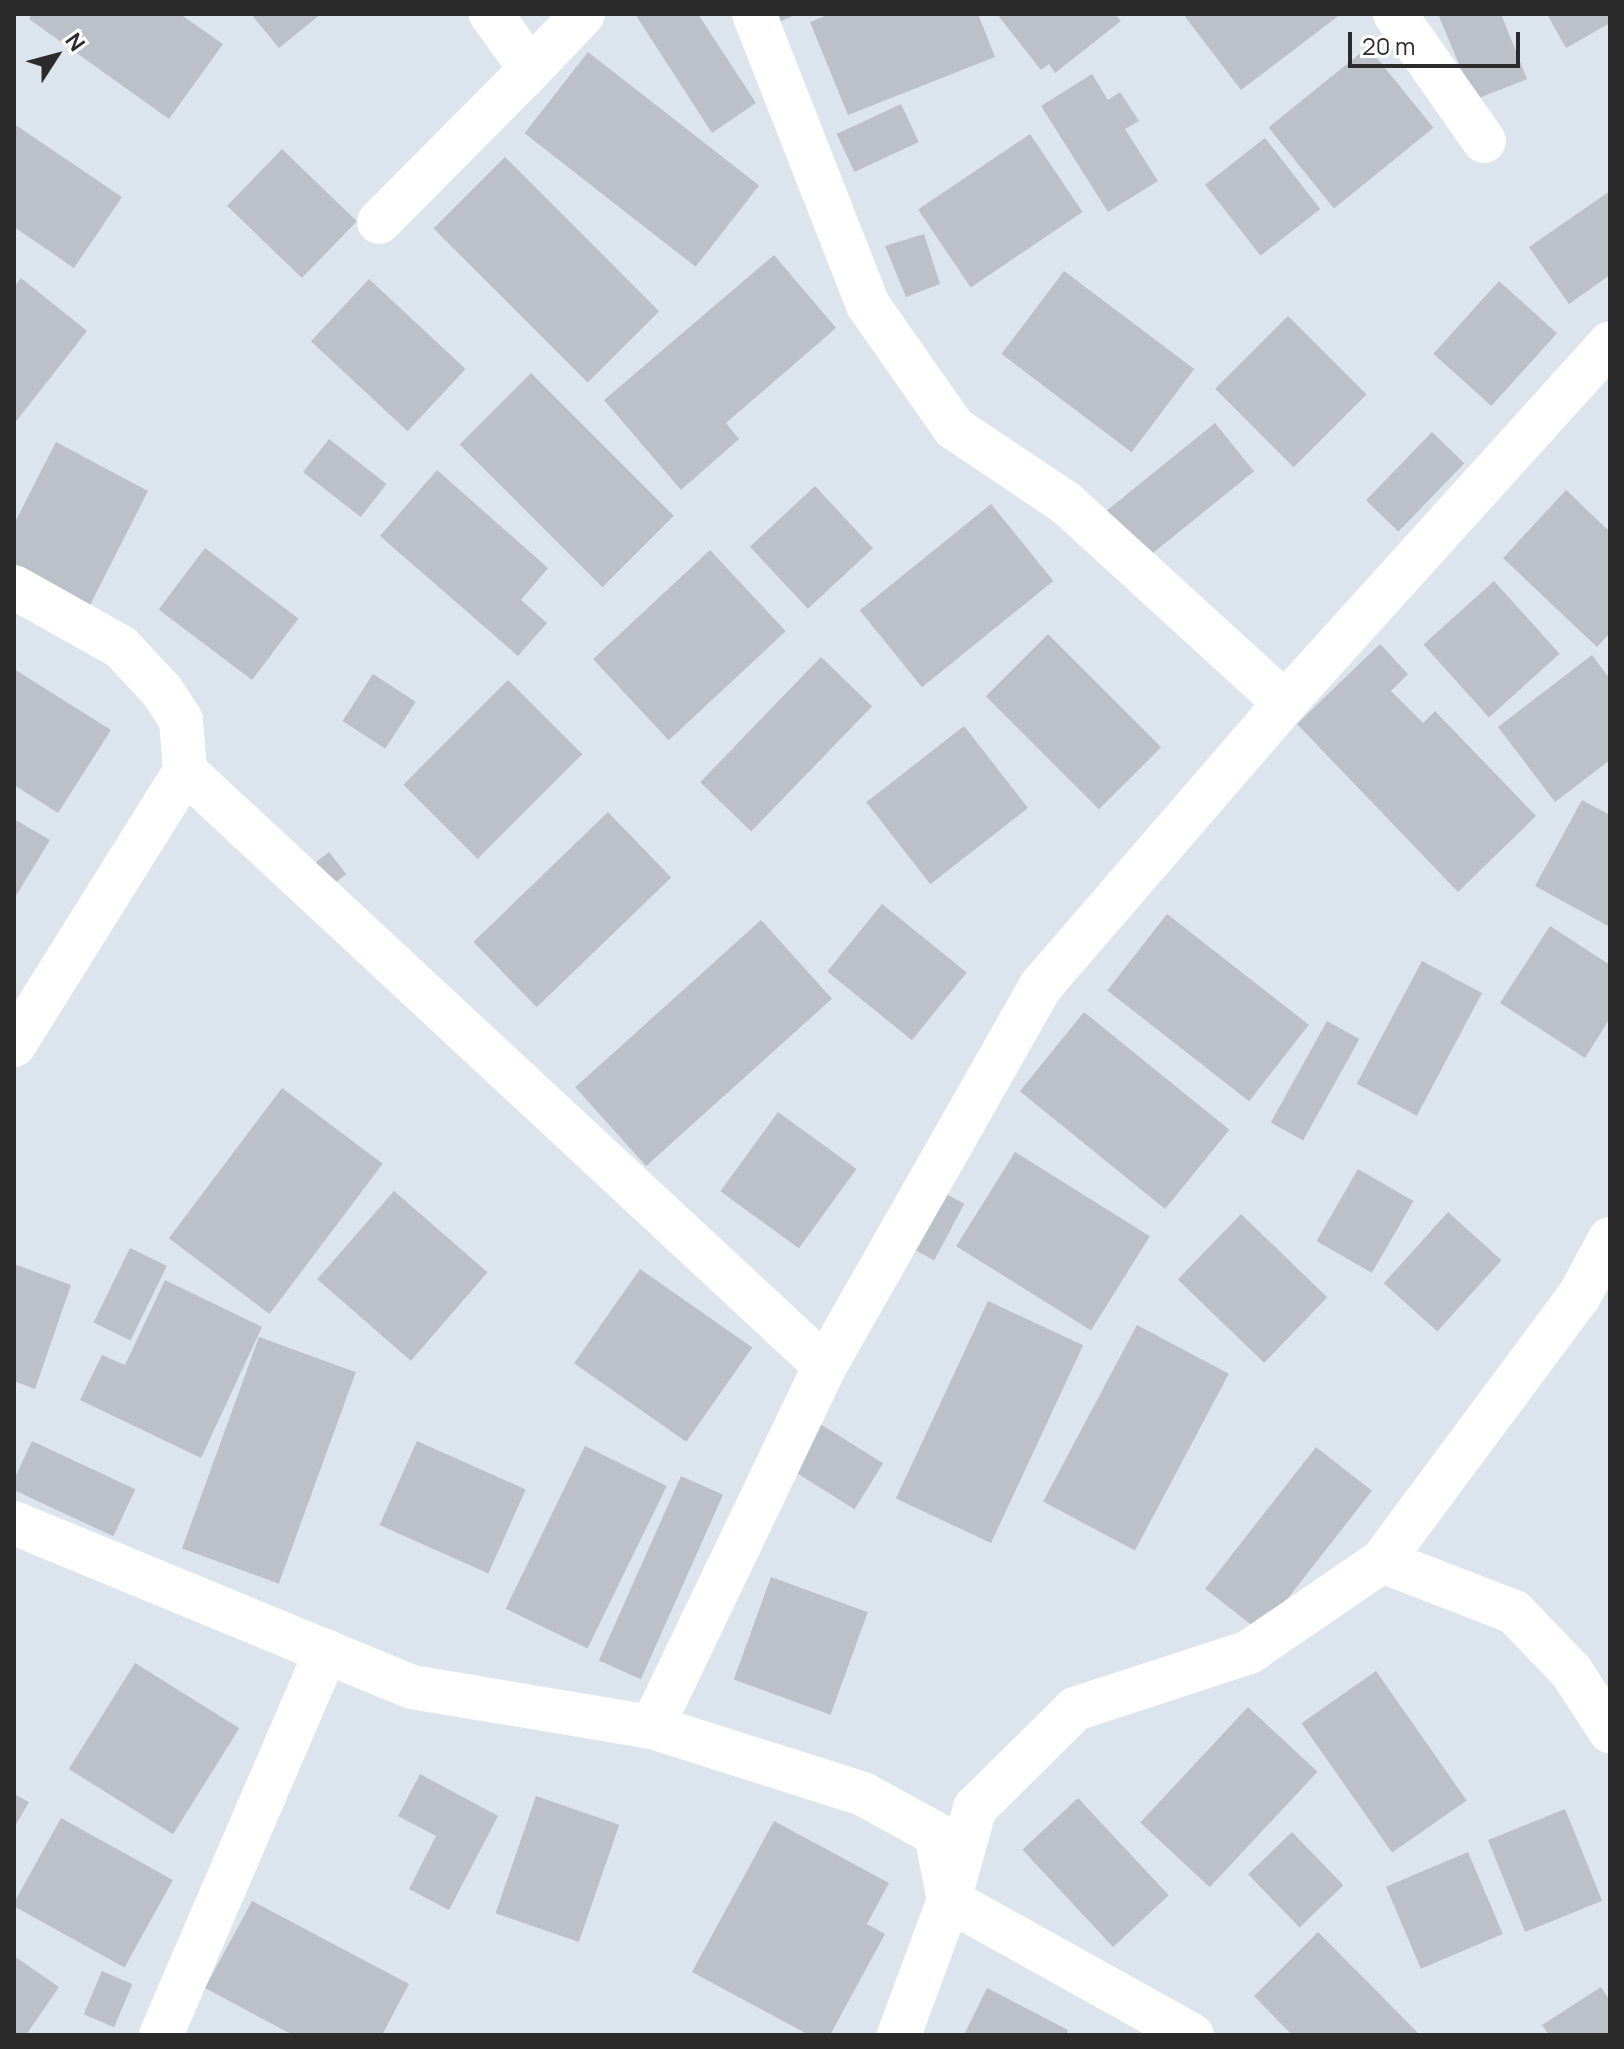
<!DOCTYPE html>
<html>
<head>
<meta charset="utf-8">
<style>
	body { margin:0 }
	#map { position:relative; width:1624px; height:2049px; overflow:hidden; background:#dce4ed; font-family:Manrope,sans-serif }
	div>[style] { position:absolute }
	.building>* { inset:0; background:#bcc0c9; transform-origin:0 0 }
	.street>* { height:44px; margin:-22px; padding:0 22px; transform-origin:22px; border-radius:22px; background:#fff }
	span { translate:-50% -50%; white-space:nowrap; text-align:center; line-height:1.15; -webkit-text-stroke:7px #fff; paint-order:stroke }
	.frame { position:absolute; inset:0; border:16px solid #2b2b2b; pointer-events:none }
	.north { position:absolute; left:16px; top:16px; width:80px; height:80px; -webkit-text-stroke:6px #fff; paint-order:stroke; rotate:54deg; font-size:22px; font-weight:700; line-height:32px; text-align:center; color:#2b2b2b }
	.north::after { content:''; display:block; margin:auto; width:28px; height:36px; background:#2b2b2b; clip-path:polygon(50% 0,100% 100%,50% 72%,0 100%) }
	.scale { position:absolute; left:1348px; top:32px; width:172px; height:36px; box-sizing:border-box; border:4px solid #2b2b2b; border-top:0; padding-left:10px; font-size:24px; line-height:28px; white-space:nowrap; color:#2b2b2b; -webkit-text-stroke:6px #fff; paint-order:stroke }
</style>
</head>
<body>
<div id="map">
	<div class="building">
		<div style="clip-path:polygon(32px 14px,180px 14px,223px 44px,169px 119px,29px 19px)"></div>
		<div style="clip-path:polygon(251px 14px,321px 14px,279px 48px)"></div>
		<div style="clip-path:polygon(635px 14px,698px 14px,756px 103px,712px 133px)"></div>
		<div style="clip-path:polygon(778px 14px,798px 14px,781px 21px)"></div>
		<div style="clip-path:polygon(830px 14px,978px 14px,995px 57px,848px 115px,810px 22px)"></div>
		<div style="clip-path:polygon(997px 14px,1115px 14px,1121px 21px,1055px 73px,1049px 64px,1041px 70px)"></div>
		<div style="clip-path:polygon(1183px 14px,1341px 14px,1241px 90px)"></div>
		<div style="clip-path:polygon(1438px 14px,1501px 14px,1527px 79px,1474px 100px)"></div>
		<div style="clip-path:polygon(1547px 14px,1610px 14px,1610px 23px,1566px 48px)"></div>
		<div style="left:1368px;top:47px;width:104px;height:128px;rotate:51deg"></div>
		<div style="left:588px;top:52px;width:217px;height:103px;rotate:38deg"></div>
		<div style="clip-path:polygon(1092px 74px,1108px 100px,1120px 92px,1139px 121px,1125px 129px,1158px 181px,1108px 212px,1041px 106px)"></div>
		<div style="left:901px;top:104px;width:42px;height:71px;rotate:65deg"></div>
		<div style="clip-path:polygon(14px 124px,122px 197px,74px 268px,14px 227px)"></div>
		<div style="left:1030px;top:134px;width:94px;height:135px;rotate:56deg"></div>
		<div style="left:1265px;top:138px;width:90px;height:76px;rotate:52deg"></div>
		<div style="left:282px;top:149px;width:104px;height:79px;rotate:44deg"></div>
		<div style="left:505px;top:157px;width:218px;height:101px;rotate:45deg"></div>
		<div style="clip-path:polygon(1610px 191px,1610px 275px,1569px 304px,1529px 247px)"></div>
		<div style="clip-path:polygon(924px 234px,940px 284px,906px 297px,885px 246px)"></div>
		<div style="clip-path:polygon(774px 255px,836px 328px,726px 423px,739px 439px,681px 490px,604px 400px)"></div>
		<div style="left:1064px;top:271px;width:163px;height:104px;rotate:37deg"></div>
		<div style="clip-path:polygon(21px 278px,87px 331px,14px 424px,14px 287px)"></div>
		<div style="left:369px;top:279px;width:132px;height:85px;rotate:43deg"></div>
		<div style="left:1499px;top:281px;width:78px;height:98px;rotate:42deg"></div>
		<div style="left:1288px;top:316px;width:111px;height:103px;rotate:45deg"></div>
		<div style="left:531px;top:373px;width:202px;height:101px;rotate:45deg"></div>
		<div style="left:1215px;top:423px;width:62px;height:144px;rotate:51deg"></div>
		<div style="left:1432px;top:432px;width:45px;height:95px;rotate:44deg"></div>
		<div style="left:329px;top:439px;width:73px;height:42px;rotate:38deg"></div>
		<div style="clip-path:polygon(56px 442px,148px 491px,87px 611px,14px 572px,14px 524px)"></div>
		<div style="clip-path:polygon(437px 470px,548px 568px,521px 600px,547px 623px,518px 656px,380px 536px)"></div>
		<div style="left:815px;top:486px;width:85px;height:89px;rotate:47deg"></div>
		<div style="clip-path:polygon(1566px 490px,1610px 532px,1610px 633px,1597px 647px,1503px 558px)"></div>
		<div style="left:991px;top:504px;width:99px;height:169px;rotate:51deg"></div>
		<div style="left:205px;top:548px;width:117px;height:77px;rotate:37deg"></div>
		<div style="left:710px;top:550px;width:111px;height:160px;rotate:47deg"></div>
		<div style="left:1494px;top:581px;width:98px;height:95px;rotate:48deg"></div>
		<div style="left:1048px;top:634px;width:160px;height:88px;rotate:45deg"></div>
		<div style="clip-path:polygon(1380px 644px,1408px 674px,1391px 691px,1423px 723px,1435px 711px,1536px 816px,1458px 892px,1297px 724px)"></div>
		<div style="clip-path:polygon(1592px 655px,1610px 679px,1610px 760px,1555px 802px,1498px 727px)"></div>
		<div style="left:821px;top:657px;width:71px;height:174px;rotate:44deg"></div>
		<div style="clip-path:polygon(14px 669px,111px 730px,58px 813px,14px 785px)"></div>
		<div style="left:373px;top:674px;width:51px;height:56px;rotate:33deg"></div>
		<div style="left:508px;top:680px;width:105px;height:148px;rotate:45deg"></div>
		<div style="left:964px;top:726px;width:104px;height:124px;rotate:52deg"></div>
		<div style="clip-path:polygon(1582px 800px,1610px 815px,1610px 927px,1535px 886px)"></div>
		<div style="left:608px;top:812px;width:91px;height:187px;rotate:46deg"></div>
		<div style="clip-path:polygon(14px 819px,50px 840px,14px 899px)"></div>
		<div style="left:329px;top:852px;width:28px;height:29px;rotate:52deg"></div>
		<div style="left:882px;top:904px;width:109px;height:87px;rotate:39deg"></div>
		<div style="left:1167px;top:914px;width:180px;height:97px;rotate:38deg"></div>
		<div style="left:761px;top:920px;width:106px;height:250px;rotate:48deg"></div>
		<div style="clip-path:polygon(1550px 926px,1610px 965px,1610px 1018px,1585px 1058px,1500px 1003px)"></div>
		<div style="left:1422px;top:961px;width:68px;height:139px;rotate:28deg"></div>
		<div style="left:1084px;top:1012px;width:187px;height:102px;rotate:39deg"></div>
		<div style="left:1327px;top:1021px;width:37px;height:116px;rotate:29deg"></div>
		<div style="left:282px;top:1088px;width:126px;height:188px;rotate:37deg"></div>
		<div style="left:778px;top:1112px;width:97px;height:98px;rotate:36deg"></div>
		<div style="left:1015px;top:1152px;width:159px;height:111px;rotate:32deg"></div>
		<div style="left:1358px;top:1169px;width:64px;height:83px;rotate:30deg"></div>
		<div style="left:929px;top:1185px;width:40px;height:64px;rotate:28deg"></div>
		<div style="left:394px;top:1191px;width:124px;height:117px;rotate:41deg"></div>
		<div style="left:1448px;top:1212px;width:72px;height:96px;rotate:42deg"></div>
		<div style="left:1241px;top:1214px;width:120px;height:91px;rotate:44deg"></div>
		<div style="left:130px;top:1248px;width:41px;height:83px;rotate:26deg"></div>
		<div style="clip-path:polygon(14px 1264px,71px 1285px,35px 1389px,14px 1381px)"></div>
		<div style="left:640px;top:1269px;width:137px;height:115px;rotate:35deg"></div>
		<div style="clip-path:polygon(165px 1280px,262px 1327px,201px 1458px,80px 1400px,102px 1355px,125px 1365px)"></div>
		<div style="left:988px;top:1301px;width:105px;height:218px;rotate:25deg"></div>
		<div style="left:1137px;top:1325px;width:104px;height:200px;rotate:28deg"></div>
		<div style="left:259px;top:1337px;width:103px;height:225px;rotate:20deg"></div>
		<div style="left:817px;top:1422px;width:78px;height:54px;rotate:32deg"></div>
		<div style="left:32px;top:1441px;width:114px;height:52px;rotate:25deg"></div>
		<div style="left:417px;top:1441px;width:119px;height:92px;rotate:24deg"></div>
		<div style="left:585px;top:1446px;width:91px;height:181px;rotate:26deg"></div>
		<div style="left:1316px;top:1447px;width:71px;height:180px;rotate:38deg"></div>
		<div style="left:681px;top:1476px;width:46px;height:202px;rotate:24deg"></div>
		<div style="left:771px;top:1577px;width:103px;height:109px;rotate:20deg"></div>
		<div style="left:135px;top:1663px;width:123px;height:125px;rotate:32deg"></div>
		<div style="left:1376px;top:1671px;width:158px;height:91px;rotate:55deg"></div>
		<div style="left:1248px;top:1707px;width:95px;height:158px;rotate:43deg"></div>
		<div style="clip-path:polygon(420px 1774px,498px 1816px,449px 1910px,409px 1889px,436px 1836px,398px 1816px)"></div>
		<div style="clip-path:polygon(14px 1794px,29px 1802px,14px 1828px)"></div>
		<div style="left:536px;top:1796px;width:88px;height:124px;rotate:19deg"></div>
		<div style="left:1078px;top:1798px;width:133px;height:76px;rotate:47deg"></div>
		<div style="left:1565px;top:1809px;width:99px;height:83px;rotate:68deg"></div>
		<div style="left:61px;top:1818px;width:128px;height:100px;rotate:29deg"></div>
		<div style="clip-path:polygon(774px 1821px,889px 1883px,867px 1924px,885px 1934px,830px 2035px,809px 2035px,692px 1972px)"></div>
		<div style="left:1292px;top:1832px;width:74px;height:61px;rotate:46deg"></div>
		<div style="left:1468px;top:1852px;width:89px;height:89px;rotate:67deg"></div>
		<div style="clip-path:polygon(252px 1901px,409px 1984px,382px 2035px,293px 2035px,205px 1988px)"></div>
		<div style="clip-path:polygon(1318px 1932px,1420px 2035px,1292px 2035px,1254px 1996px)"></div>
		<div style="clip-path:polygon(14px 1956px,59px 1987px,26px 2035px,14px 2035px)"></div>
		<div style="left:102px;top:1971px;width:33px;height:47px;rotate:23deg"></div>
		<div style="clip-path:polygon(1601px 1987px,1610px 2001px,1610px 2035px,1549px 2035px,1542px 2025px)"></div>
		<div style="clip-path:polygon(987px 1988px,1068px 2030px,1066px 2035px,964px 2035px)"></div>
	</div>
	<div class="street">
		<div style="left:754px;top:14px;width:313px;rotate:68.6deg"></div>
		<div style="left:868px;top:305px;width:150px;rotate:55deg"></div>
		<div style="left:954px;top:428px;width:135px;rotate:33.8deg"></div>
		<div style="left:1066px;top:503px;width:297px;rotate:42.4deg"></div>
		<div style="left:1395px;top:14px;width:155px;rotate:55deg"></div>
		<div style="left:523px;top:77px;width:87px;rotate:-46.4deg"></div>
		<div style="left:379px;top:222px;width:204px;rotate:-45.2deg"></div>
		<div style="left:523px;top:77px;width:17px;rotate:-87deg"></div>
		<div style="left:524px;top:60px;width:57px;rotate:-125.7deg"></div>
		<div style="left:14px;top:587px;width:123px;rotate:29.3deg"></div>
		<div style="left:121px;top:647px;width:60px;rotate:47deg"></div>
		<div style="left:162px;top:691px;width:35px;rotate:57deg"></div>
		<div style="left:181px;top:720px;width:51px;rotate:85.5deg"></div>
		<div style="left:185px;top:771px;width:874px;rotate:42.91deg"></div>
		<div style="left:14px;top:1045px;width:323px;rotate:-58deg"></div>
		<div style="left:14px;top:1523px;width:430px;rotate:22.4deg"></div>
		<div style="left:412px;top:1687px;width:243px;rotate:9.5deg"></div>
		<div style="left:652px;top:1727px;width:221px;rotate:17.6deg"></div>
		<div style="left:863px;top:1794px;width:83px;rotate:28.7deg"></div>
		<div style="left:936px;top:1834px;width:67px;rotate:78.9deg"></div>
		<div style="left:949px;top:1900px;width:278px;rotate:29.1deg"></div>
		<div style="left:1382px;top:1561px;width:142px;rotate:21.1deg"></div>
		<div style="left:1514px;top:1612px;width:82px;rotate:46deg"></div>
		<div style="left:1571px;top:1671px;width:72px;rotate:57deg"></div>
		<div style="left:652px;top:1727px;width:400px;rotate:-64.4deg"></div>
		<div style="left:825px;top:1366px;width:436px;rotate:-60.4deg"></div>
		<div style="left:1040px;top:987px;width:375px;rotate:-49.2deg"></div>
		<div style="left:1285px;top:703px;width:485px;rotate:-47.9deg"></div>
		<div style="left:161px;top:2035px;width:418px;rotate:-66.7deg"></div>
		<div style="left:899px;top:2035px;width:144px;rotate:-69.7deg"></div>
		<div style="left:949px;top:1900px;width:96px;rotate:-74.2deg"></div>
		<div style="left:975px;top:1808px;width:141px;rotate:-44.7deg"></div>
		<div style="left:1075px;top:1709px;width:183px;rotate:-18.1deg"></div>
		<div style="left:1249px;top:1652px;width:161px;rotate:-34.4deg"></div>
		<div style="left:1382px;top:1561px;width:330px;rotate:-53.4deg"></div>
		<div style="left:1579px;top:1296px;width:65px;rotate:-61.5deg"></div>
	</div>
	<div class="frame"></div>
	<div class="north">N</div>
	<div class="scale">20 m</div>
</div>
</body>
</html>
